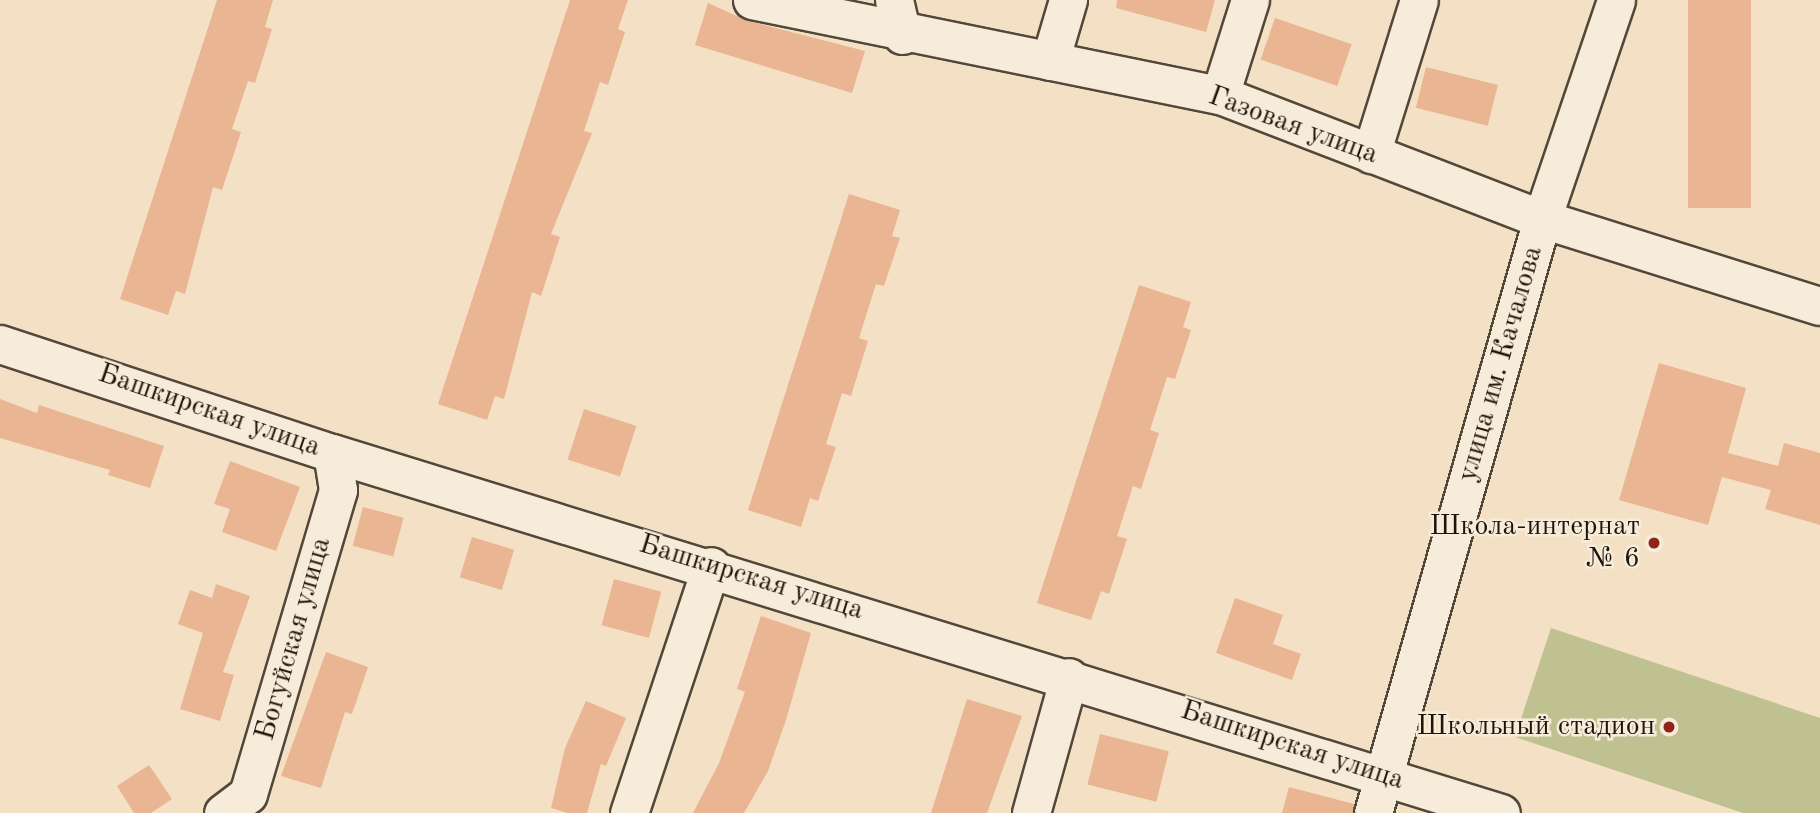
<!DOCTYPE html>
<html>
<head>
<meta charset="utf-8">
<style>
	body { margin:0 }
	#map { position:relative; width:1820px; height:813px; overflow:hidden; background:#f3e0c5; font-family:"Old Standard TT",serif }
	div>[style] { position:absolute }
	.green>* { inset:0; background:#bfc191 }
	.building>* { inset:0; background:#eab592; transform-origin:0 0 }
	.roads { filter:drop-shadow(2px 0 #52483a) drop-shadow(-2px 0 #52483a) drop-shadow(0 2px #52483a) drop-shadow(0 -2px #52483a) }
	.minor>* { height:37px; margin:-18.5px; padding:0 18.5px; transform-origin:18.5px; border-radius:18.5px; background:#f7ebd9 }
	.dots>* { width:19px; height:19px; translate:-50% -50%; box-sizing:border-box; border:4px solid #f7ebd9; border-radius:50% }
	span { translate:-50% -50%; white-space:nowrap; text-align:center; line-height:1.15; -webkit-text-stroke:5px #f7ebd9; paint-order:stroke }
	.street-label { font-size:28px; color:#1d150b }
	.poi-label { font-size:28px; color:#1d150b }
	.right { translate:-100% -50%; text-align:right }
</style>
</head>
<body>
<div id="map">
	<div class="green">
		<div style="clip-path:polygon(1551px 628px,1820px 718px,1820px 813px,1743px 813px,1515px 737px)"></div>
	</div>
	<div class="building">
		<div style="clip-path:polygon(217px 0,273px 0,265px 27px,272px 29px,255px 83px,248px 81px,232px 129px,241px 132px,222px 190px,213px 187px,185px 294px,176px 291px,168px 315px,120px 299px)"></div>
		<div style="clip-path:polygon(570px 0,628px 0,618px 29px,625px 32px,608px 85px,600px 82px,584px 131px,592px 133px,551px 234px,560px 237px,541px 296px,532px 292px,504px 399px,495px 396px,487px 420px,438px 404px)"></div>
		<div style="clip-path:polygon(1117px 0,1215px 0,1206px 32px,1116px 8px)"></div>
		<div style="left:1688px;top:0;width:63px;height:208px"></div>
		<div style="clip-path:polygon(708px 3px,748px 21px,865px 51px,852px 93px,695px 45px)"></div>
		<div style="left:1275px;top:18px;width:81px;height:44px;rotate:19deg"></div>
		<div style="left:1426px;top:67px;width:74px;height:42px;rotate:14deg"></div>
		<div style="clip-path:polygon(849px 194px,900px 210px,892px 236px,900px 238px,884px 286px,876px 284px,859px 338px,868px 341px,851px 396px,842px 393px,826px 444px,836px 447px,818px 501px,810px 498px,801px 527px,748px 510px)"></div>
		<div style="clip-path:polygon(1139px 285px,1191px 302px,1183px 327px,1191px 330px,1175px 379px,1167px 377px,1150px 430px,1159px 433px,1141px 489px,1133px 486px,1117px 536px,1127px 539px,1109px 594px,1101px 591px,1091px 620px,1037px 603px)"></div>
		<div style="clip-path:polygon(1659px 363px,1746px 388px,1728px 453px,1778px 466px,1784px 443px,1820px 453px,1820px 525px,1765px 509px,1771px 490px,1722px 477px,1708px 525px,1619px 500px)"></div>
		<div style="clip-path:polygon(0 399px,37px 413px,39px 405px,164px 446px,150px 488px,108px 475px,110px 470px,0 438px)"></div>
		<div style="left:584px;top:409px;width:55px;height:53px;rotate:18deg"></div>
		<div style="clip-path:polygon(230px 461px,300px 487px,276px 551px,222px 532px,230px 509px,214px 504px)"></div>
		<div style="left:363px;top:507px;width:42px;height:40px;rotate:15deg"></div>
		<div style="left:472px;top:537px;width:44px;height:42px;rotate:17deg"></div>
		<div style="left:614px;top:579px;width:49px;height:48px;rotate:15deg"></div>
		<div style="clip-path:polygon(216px 584px,250px 596px,223px 672px,234px 675px,220px 721px,180px 709px,203px 633px,178px 624px,190px 590px,212px 598px)"></div>
		<div style="clip-path:polygon(1235px 598px,1283px 615px,1273px 644px,1301px 654px,1292px 680px,1216px 653px)"></div>
		<div style="clip-path:polygon(761px 616px,811px 633px,786px 720px,768px 771px,744px 813px,693px 813px,719px 763px,745px 692px,737px 689px)"></div>
		<div style="clip-path:polygon(326px 652px,368px 667px,352px 714px,345px 712px,321px 788px,281px 776px)"></div>
		<div style="clip-path:polygon(967px 699px,1022px 716px,987px 813px,931px 813px)"></div>
		<div style="clip-path:polygon(586px 701px,626px 718px,606px 766px,601px 764px,587px 813px,568px 813px,551px 808px,565px 748px)"></div>
		<div style="left:1100px;top:734px;width:71px;height:52px;rotate:14deg"></div>
		<div style="clip-path:polygon(149px 765px,172px 799px,151px 813px,134px 813px,117px 786px)"></div>
		<div style="clip-path:polygon(1289px 787px,1354px 804px,1353px 813px,1282px 813px)"></div>
	</div>
	<div class="roads">
		<div class="minor">
			<div style="left:752px;top:0;width:478px;rotate:11.5deg"></div>
			<div style="left:1220px;top:95px;width:345px;rotate:21.1deg"></div>
			<div style="left:1542px;top:219px;width:291px;rotate:17.4deg"></div>
			<div style="left:894px;top:0;width:36px;rotate:77deg"></div>
			<div style="left:1050px;top:61px;width:64px;rotate:-73.6deg"></div>
			<div style="left:1220px;top:95px;width:100px;rotate:-72.5deg"></div>
			<div style="left:1371px;top:154px;width:161px;rotate:-72.7deg"></div>
			<div style="left:0;top:344px;width:349px;rotate:18.2deg"></div>
			<div style="left:332px;top:453px;width:1223px;rotate:17.12deg"></div>
			<div style="left:223px;top:813px;width:31px;rotate:-37deg"></div>
			<div style="left:248px;top:794px;width:317px;rotate:-73.5deg"></div>
			<div style="left:338px;top:490px;width:37px;rotate:-99deg"></div>
			<div style="left:629px;top:813px;width:260px;rotate:-71.6deg"></div>
			<div style="left:1031px;top:813px;width:141px;rotate:-74.4deg"></div>
			<div style="left:1373px;top:813px;width:618px;rotate:-74.12deg"></div>
			<div style="left:1542px;top:219px;width:231px;rotate:-71.3deg"></div>
		</div>
	</div>
	<div class="dots">
		<div style="left:1654px;top:543px;background:#8f2418"></div>
		<div style="left:1669px;top:727px;background:#8f2418"></div>
	</div>
	<div class="street-label">
		<span style="left:1293px;top:126px;rotate:20deg">Газовая улица</span>
		<span style="left:1501px;top:364px;rotate:-74deg">улица им. Качалова</span>
		<span style="left:209px;top:411px;rotate:19deg">Башкирская улица</span>
		<span style="left:751px;top:578px;rotate:17deg">Башкирская улица</span>
		<span style="left:294px;top:639px;rotate:-74deg">Богуйская улица</span>
		<span style="left:1292px;top:746px;rotate:18deg">Башкирская улица</span>
	</div>
	<div class="poi-label">
		<span class="right" style="left:1640px;top:543px">Школа-интернат<br>№ 6</span>
		<span class="right" style="left:1655px;top:727px">Школьный стадион</span>
	</div>
</div>
</body>
</html>
